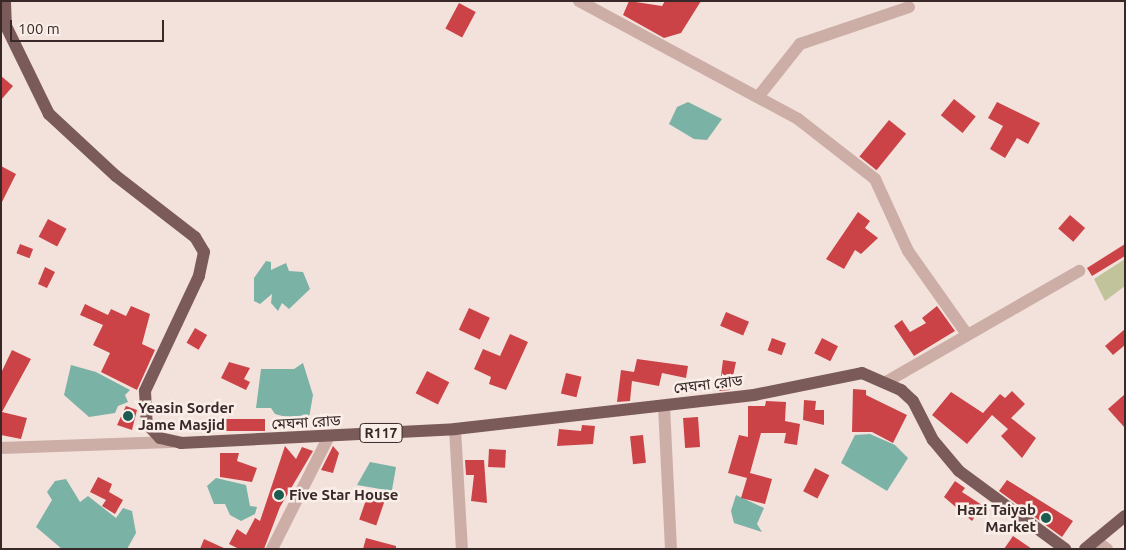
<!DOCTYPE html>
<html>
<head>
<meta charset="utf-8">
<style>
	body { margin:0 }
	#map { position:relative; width:1126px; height:550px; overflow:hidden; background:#f3e2dc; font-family:Ubuntu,"Noto Sans Bengali",sans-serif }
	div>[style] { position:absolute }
	.green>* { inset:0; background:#c1c39b }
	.water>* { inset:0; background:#7ab2a5 }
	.building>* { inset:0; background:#cb4347; transform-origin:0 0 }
	.minor>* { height:12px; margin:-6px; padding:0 6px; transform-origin:6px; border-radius:6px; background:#ccaea7 }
	.major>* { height:12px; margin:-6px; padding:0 6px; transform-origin:6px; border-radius:6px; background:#7b5b59 }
	.dots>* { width:14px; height:14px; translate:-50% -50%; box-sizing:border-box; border:2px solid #faeee9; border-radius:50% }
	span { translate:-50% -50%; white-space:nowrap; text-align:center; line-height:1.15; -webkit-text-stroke:5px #faeee9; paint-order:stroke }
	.shield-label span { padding:1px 4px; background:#faeee9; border:1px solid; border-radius:4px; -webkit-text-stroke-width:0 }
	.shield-label { font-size:14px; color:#382928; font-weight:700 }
	.street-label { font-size:15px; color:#382928 }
	.poi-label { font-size:15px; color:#382928; font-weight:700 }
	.left { translate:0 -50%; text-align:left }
	.right { translate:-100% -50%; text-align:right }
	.frame { position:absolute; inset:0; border:2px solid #382928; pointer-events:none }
	.scale { position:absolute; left:10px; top:20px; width:154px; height:22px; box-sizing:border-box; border:2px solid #382928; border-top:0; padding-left:6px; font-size:15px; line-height:18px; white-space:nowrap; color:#382928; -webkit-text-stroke:4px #faeee9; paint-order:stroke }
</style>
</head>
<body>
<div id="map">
	<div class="green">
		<div style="clip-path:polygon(1125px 259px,1125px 286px,1105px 301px,1094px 279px)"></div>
	</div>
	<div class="water">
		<div style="clip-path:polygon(688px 102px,722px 119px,707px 140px,694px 139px,669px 124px,677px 107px)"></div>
		<div style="clip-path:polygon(266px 261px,271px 262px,271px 270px,286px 263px,289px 271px,303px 272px,310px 289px,289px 309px,282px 303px,278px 311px,271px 303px,272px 294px,260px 304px,254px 301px,254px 278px)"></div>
		<div style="clip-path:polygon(303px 363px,313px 395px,309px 418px,301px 421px,275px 414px,271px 408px,256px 408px,261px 369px,294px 369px)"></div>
		<div style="clip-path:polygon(71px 365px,96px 372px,130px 390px,125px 395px,128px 402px,118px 406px,115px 413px,89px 417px,64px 395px)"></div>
		<div style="clip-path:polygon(870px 434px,895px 445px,908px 458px,887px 491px,841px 463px,855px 435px)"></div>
		<div style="clip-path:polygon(370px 462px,396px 467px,392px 490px,398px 491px,393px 500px,386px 490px,357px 485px)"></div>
		<div style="clip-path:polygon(216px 478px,246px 485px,250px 506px,257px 507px,255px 514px,241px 521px,230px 515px,225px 504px,214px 504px,207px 486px)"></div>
		<div style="clip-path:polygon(66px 479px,80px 502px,88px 496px,116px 518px,123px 508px,132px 511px,136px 533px,127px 549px,62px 549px,36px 527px,52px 500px,47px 492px,55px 481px)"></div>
		<div style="clip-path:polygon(736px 495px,764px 508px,757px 524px,762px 532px,734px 523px,731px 511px)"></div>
	</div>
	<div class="building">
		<div style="clip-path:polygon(629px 1px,662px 6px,665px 1px,701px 1px,681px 33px,664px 38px,623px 15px)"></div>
		<div style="left:459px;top:3px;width:19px;height:29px;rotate:28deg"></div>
		<div style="clip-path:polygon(1px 76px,13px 86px,1px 100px)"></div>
		<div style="left:954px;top:99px;width:28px;height:21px;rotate:39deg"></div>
		<div style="clip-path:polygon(997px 102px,1040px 123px,1028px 144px,1017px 138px,1005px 158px,990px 149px,1003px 126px,988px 118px)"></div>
		<div style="left:889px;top:120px;width:22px;height:47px;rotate:39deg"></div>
		<div style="clip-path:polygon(1px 166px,16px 174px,1px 204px)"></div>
		<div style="clip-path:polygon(858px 212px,870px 221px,865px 228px,878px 238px,861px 254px,855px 250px,844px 269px,826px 259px)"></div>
		<div style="left:1070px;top:215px;width:20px;height:18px;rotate:41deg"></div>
		<div style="left:48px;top:219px;width:21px;height:20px;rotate:28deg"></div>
		<div style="left:20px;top:244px;width:14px;height:10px;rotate:21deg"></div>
		<div style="clip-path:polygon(1125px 244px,1125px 256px,1092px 276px,1087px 268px)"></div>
		<div style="clip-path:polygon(45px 267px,55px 272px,47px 288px,38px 284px)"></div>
		<div style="clip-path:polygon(85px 304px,108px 315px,111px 309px,126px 316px,131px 306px,150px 314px,142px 344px,155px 350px,137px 390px,101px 372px,110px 353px,93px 345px,103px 325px,80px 315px)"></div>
		<div style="clip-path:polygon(937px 306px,955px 331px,914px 356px,894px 326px,902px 320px,910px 332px,926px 323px,922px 318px)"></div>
		<div style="left:469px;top:308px;width:23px;height:24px;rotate:25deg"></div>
		<div style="left:726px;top:312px;width:25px;height:15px;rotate:23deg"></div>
		<div style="left:195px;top:328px;width:14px;height:17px;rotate:30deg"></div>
		<div style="clip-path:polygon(1125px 329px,1125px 345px,1113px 355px,1105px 346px)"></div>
		<div style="clip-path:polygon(510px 334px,528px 342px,506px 390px,489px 384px,491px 377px,474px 369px,483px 349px,500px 356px)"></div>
		<div style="left:772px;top:338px;width:15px;height:13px;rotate:20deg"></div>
		<div style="left:822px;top:338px;width:18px;height:17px;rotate:27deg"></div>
		<div style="clip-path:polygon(12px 350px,31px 359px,2px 412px,27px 418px,21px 439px,1px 435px,1px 373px)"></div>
		<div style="clip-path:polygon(637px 359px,688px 366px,686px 378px,662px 373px,659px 386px,632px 381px,630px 401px,617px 402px,621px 370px,634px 372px)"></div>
		<div style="clip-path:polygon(723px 360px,736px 362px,730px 390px,719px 391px)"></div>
		<div style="clip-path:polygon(229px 362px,250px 368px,244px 379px,250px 382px,246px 390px,221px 378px)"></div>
		<div style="left:427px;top:371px;width:25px;height:25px;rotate:27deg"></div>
		<div style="left:566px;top:373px;width:16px;height:21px;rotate:14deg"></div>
		<div style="clip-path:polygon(853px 389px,866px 390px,866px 395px,907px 415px,893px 443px,872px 432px,852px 432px)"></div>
		<div style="clip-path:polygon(1012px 391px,1025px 404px,1011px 418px,1036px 438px,1022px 458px,1001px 436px,1008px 429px,992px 415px,967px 444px,932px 415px,951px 392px,983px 413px,1000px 394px,1005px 398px)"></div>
		<div style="clip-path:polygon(1125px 394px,1125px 428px,1108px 409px)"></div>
		<div style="clip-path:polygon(804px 400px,816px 401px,815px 410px,824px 410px,824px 425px,803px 420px)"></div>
		<div style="clip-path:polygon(766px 401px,786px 402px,785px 421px,800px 424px,797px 445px,784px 443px,786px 433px,761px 433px,750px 473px,772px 479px,765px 504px,741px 498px,747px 478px,728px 473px,739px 435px,748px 437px,748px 406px,765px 406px)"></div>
		<div style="clip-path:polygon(126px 406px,137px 410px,132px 430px,117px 425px)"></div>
		<div style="left:698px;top:417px;width:30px;height:15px;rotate:86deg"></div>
		<div style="left:265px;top:419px;width:12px;height:40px;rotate:90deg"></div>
		<div style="clip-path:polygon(582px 425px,595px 426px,593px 444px,557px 446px,559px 429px,581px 431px)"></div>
		<div style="left:643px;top:435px;width:28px;height:13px;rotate:84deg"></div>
		<div style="clip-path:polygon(285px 446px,296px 459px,302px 447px,313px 451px,280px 507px,264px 549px,239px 549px,229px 544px,237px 529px,246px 535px,255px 518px,260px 521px)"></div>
		<div style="clip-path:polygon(333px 446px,339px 453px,333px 473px,321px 470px)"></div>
		<div style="left:489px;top:449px;width:17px;height:18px;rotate:3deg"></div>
		<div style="clip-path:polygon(220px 453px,239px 453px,237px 461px,257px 468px,252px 482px,220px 477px)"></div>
		<div style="clip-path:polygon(465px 460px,484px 460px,487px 503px,471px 501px,474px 475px,466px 475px)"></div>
		<div style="left:815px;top:468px;width:16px;height:26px;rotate:27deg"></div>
		<div style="clip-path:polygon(98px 477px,112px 484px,109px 492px,123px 500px,115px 514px,102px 506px,106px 500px,90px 492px)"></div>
		<div style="clip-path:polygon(1007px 480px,1073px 521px,1062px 537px,999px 491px)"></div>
		<div style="clip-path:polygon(955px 481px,965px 488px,962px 492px,982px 505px,972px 521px,944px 497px)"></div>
		<div style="left:368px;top:494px;width:18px;height:27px;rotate:19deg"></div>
		<div style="clip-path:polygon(1013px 536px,1032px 549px,1004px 549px)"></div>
		<div style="clip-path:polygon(366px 538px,396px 546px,396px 549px,363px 549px)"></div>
		<div style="clip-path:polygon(204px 539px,226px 549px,200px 549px)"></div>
	</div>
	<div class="minor">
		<div style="left:579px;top:1px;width:249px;rotate:28.3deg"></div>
		<div style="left:798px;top:119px;width:98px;rotate:37.9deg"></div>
		<div style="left:875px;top:179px;width:79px;rotate:65.4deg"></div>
		<div style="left:908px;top:251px;width:100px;rotate:54.7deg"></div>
		<div style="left:758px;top:97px;width:68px;rotate:-51.6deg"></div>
		<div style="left:800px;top:44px;width:115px;rotate:-18.7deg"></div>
		<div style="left:886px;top:382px;width:223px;rotate:-29.9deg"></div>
		<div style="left:664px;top:406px;width:143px;rotate:87.2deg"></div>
		<div style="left:455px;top:429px;width:120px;rotate:86.7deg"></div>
		<div style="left:1px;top:448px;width:170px;rotate:-2deg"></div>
		<div style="left:1095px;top:540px;width:15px;rotate:37deg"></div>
		<div style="left:272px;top:549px;width:124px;rotate:-63.2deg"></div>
	</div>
	<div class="major">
		<div style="left:5px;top:1px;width:25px;rotate:88deg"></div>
		<div style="left:6px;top:26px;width:98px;rotate:64deg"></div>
		<div style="left:49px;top:114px;width:91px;rotate:42.8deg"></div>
		<div style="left:116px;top:176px;width:100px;rotate:37.7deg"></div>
		<div style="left:195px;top:237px;width:17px;rotate:59deg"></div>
		<div style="left:204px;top:252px;width:25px;rotate:102deg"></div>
		<div style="left:199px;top:276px;width:127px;rotate:115.2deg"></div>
		<div style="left:145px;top:391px;width:33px;rotate:87deg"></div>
		<div style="left:147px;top:424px;width:19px;rotate:47deg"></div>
		<div style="left:160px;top:438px;width:22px;rotate:13deg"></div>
		<div style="left:181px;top:443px;width:274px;rotate:-2.9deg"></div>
		<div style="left:455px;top:429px;width:301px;rotate:-6.5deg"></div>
		<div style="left:754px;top:395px;width:110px;rotate:-11.5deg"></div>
		<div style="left:862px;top:373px;width:43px;rotate:23.6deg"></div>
		<div style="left:901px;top:390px;width:16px;rotate:43deg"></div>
		<div style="left:913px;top:401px;width:44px;rotate:62.9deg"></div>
		<div style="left:933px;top:440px;width:40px;rotate:50deg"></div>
		<div style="left:959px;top:471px;width:132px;rotate:36.3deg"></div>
		<div style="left:1085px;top:549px;width:52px;rotate:-39.5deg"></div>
	</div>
	<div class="dots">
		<div style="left:128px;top:416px;background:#1c5c4f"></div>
		<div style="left:279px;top:495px;background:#1c5c4f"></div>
		<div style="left:1046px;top:518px;background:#1c5c4f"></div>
	</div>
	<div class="shield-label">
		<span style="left:381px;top:433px">R117</span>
	</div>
	<div class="street-label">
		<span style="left:708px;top:384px;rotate:-7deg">মেঘনা রোড</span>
		<span style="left:306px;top:422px;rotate:-3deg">মেঘনা রোড</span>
	</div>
	<div class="poi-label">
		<span class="left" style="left:138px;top:416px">Yeasin Sorder<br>Jame Masjid</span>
		<span class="left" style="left:289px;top:495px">Five Star House</span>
		<span class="right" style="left:1036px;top:518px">Hazi Taiyab<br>Market</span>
	</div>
	<div class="frame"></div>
	<div class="scale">100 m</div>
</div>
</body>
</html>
